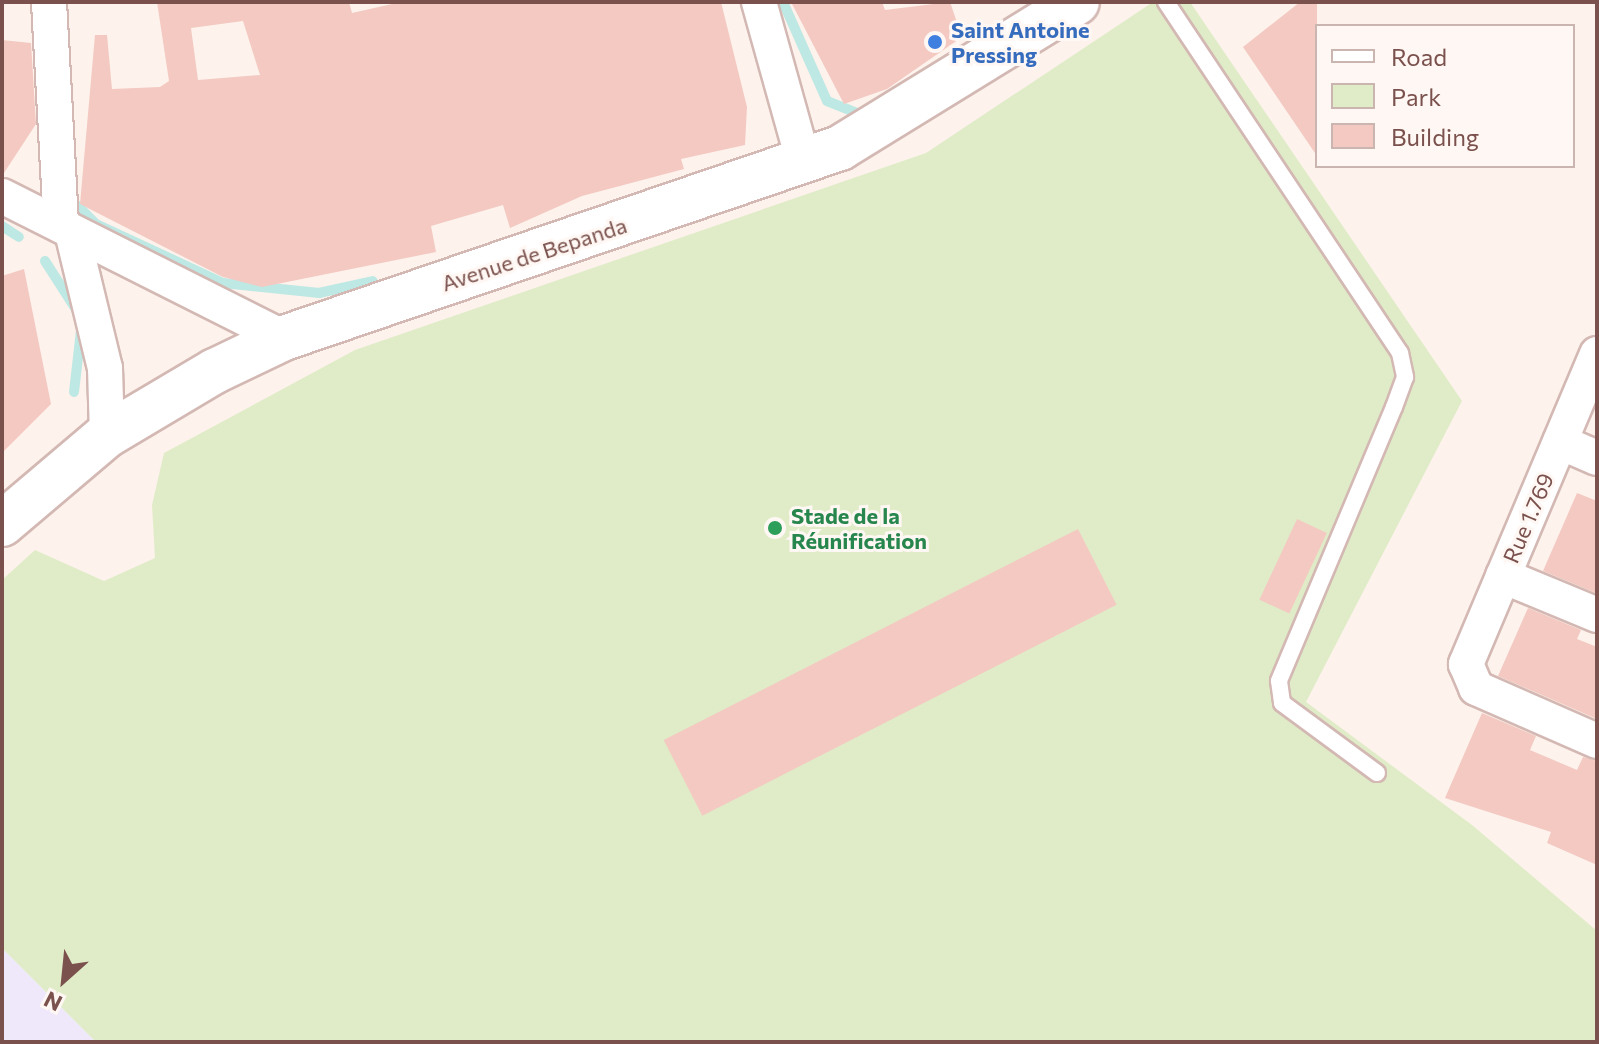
<!DOCTYPE html>
<html>
<head>
<meta charset="utf-8">
<style>
	body { margin:0 }
	#map { position:relative; width:1599px; height:1044px; overflow:hidden; background:#fdf2ec; font-family:Commissioner,sans-serif }
	div>[style] { position:absolute }
	.education>* { inset:0; background:#efe8fa }
	.green>* { inset:0; background:#e0ecc8 }
	.stream>* { height:10px; margin:-5px; padding:0 5px; transform-origin:5px; border-radius:5px; background:#bee8e3 }
	.building>* { inset:0; background:#f3c9c2; transform-origin:0 0 }
	.roads { filter:drop-shadow(2px 0 #d3b8b3) drop-shadow(-2px 0 #d3b8b3) drop-shadow(0 2px #d3b8b3) drop-shadow(0 -2px #d3b8b3) }
	.service>* { height:16px; margin:-8px; padding:0 8px; transform-origin:8px; border-radius:8px; background:#fff }
	.minor>* { height:34px; margin:-17px; padding:0 17px; transform-origin:17px; border-radius:17px; background:#fff }
	.secondary>* { height:44px; margin:-22px; padding:0 22px; transform-origin:22px; border-radius:22px; background:#fff }
	.dots>* { width:22px; height:22px; translate:-50% -50%; box-sizing:border-box; border:4px solid #fff7f3; border-radius:50% }
	span { translate:-50% -50%; white-space:nowrap; text-align:center; line-height:1.15; -webkit-text-stroke:6px #fff7f3; paint-order:stroke }
	.shop-label { font-size:22px; color:#366cbe; font-weight:700 }
	.left { translate:0 -50%; text-align:left }
	.street-label { font-size:22px; color:#7a514d }
	.leisure-label { font-size:22px; color:#27864d; font-weight:700 }
	.frame { position:absolute; inset:0; border:4px solid #7a514d; pointer-events:none }
	.legend { position:absolute; left:1315px; top:24px; width:260px; height:144px; box-sizing:border-box; background:#fff7f3; border:2px solid #cab5b1; margin:0; padding:10px 14px; list-style:none; font-size:24px; color:#7a514d }
	.legend li { display:flex; align-items:center; gap:16px; height:40px }
	.legend b { width:40px; border:2px solid #cab5b1 }
	.north { position:absolute; left:24px; top:940px; width:80px; height:80px; -webkit-text-stroke:6px #fff7f3; paint-order:stroke; rotate:207deg; font-size:22px; font-weight:700; line-height:32px; text-align:center; color:#7a514d }
	.north::after { content:''; display:block; margin:auto; width:28px; height:36px; background:#7a514d; clip-path:polygon(50% 0,100% 100%,50% 72%,0 100%) }
</style>
</head>
<body>
<div id="map">
	<div class="education">
		<div style="clip-path:polygon(2px 948px,96px 1042px,2px 1042px)"></div>
	</div>
	<div class="green">
		<div style="clip-path:polygon(1153px 2px,1190px 2px,1462px 401px,1306px 702px,1472px 825px,1597px 931px,1597px 1042px,96px 1042px,2px 948px,2px 580px,35px 550px,104px 581px,155px 558px,152px 505px,164px 453px,355px 350px,926px 153px)"></div>
	</div>
	<div class="stream">
		<div style="left:783px;top:2px;width:108px;rotate:66deg"></div>
		<div style="left:827px;top:101px;width:38px;rotate:22deg"></div>
		<div style="left:78px;top:206px;width:25px;rotate:45deg"></div>
		<div style="left:96px;top:224px;width:140px;rotate:24.9deg"></div>
		<div style="left:223px;top:283px;width:97px;rotate:5.9deg"></div>
		<div style="left:319px;top:293px;width:55px;rotate:-12.5deg"></div>
		<div style="left:2px;top:226px;width:20px;rotate:33deg"></div>
		<div style="left:45px;top:261px;width:56px;rotate:57.4deg"></div>
		<div style="left:74px;top:392px;width:61px;rotate:-83.5deg"></div>
	</div>
	<div class="building">
		<div style="clip-path:polygon(evenodd,157px 2px,349px 2px,352px 13px,401px 2px,721px 2px,747px 107px,745px 145px,681px 159px,684px 169px,582px 196px,510px 228px,503px 205px,431px 226px,436px 252px,262px 287px,223px 277px,80px 204px,95px 35px,107px 35px,112px 89px,160px 87px,169px 81px,157px 2px,243px 21px,260px 75px,198px 80px,191px 28px,243px 21px)"></div>
		<div style="clip-path:polygon(791px 2px,882px 2px,885px 10px,950px 2px,962px 37px,887px 89px,844px 104px)"></div>
		<div style="clip-path:polygon(1300px 2px,1317px 2px,1317px 156px,1243px 47px)"></div>
		<div style="clip-path:polygon(2px 40px,31px 43px,36px 124px,2px 176px)"></div>
		<div style="clip-path:polygon(24px 269px,51px 404px,2px 453px,2px 276px)"></div>
		<div style="clip-path:polygon(1577px 493px,1597px 501px,1596px 593px,1543px 571px)"></div>
		<div style="left:1297px;top:519px;width:33px;height:89px;rotate:25deg"></div>
		<div style="left:1078px;top:529px;width:85px;height:465px;rotate:63deg"></div>
		<div style="clip-path:polygon(1528px 608px,1581px 630px,1577px 639px,1597px 647px,1597px 719px,1498px 676px)"></div>
		<div style="clip-path:polygon(1482px 713px,1536px 736px,1530px 750px,1577px 770px,1583px 757px,1597px 761px,1597px 865px,1547px 843px,1551px 832px,1445px 798px)"></div>
	</div>
	<div class="roads">
		<div class="service">
			<div style="left:1166px;top:2px;width:422px;rotate:56.3deg"></div>
			<div style="left:1400px;top:353px;width:25px;rotate:78deg"></div>
			<div style="left:1405px;top:377px;width:32px;rotate:110deg"></div>
			<div style="left:1394px;top:407px;width:297px;rotate:112.8deg"></div>
			<div style="left:1279px;top:681px;width:22px;rotate:82deg"></div>
			<div style="left:1282px;top:703px;width:118px;rotate:36.4deg"></div>
		</div>
		<div class="minor">
			<div style="left:49px;top:2px;width:223px;rotate:86.9deg"></div>
			<div style="left:759px;top:2px;width:167px;rotate:74.4deg"></div>
			<div style="left:2px;top:196px;width:316px;rotate:26.7deg"></div>
			<div style="left:72px;top:232px;width:140px;rotate:76.4deg"></div>
			<div style="left:105px;top:368px;width:67px;rotate:88.3deg"></div>
			<div style="left:1597px;top:354px;width:337px;rotate:112.9deg"></div>
			<div style="left:1466px;top:664px;width:26px;rotate:67deg"></div>
			<div style="left:1476px;top:688px;width:132px;rotate:23.7deg"></div>
			<div style="left:1560px;top:442px;width:40px;rotate:23.4deg"></div>
			<div style="left:1503px;top:576px;width:102px;rotate:22.5deg"></div>
		</div>
		<div class="secondary">
			<div style="left:2px;top:524px;width:138px;rotate:-40.3deg"></div>
			<div style="left:107px;top:435px;width:126px;rotate:-30.7deg"></div>
			<div style="left:215px;top:371px;width:76px;rotate:-25.6deg"></div>
			<div style="left:284px;top:338px;width:588px;rotate:-18.87deg"></div>
			<div style="left:840px;top:148px;width:278px;rotate:-31.6deg"></div>
		</div>
	</div>
	<div class="dots">
		<div style="left:935px;top:42px;background:#3f7fe0"></div>
		<div style="left:775px;top:528px;background:#2e9e5b"></div>
	</div>
	<div class="shop-label">
		<span class="left" style="left:951px;top:42px">Saint Antoine<br>Pressing</span>
	</div>
	<div class="street-label">
		<span style="left:534px;top:254px;rotate:-18deg">Avenue de Bepanda</span>
		<span style="left:1528px;top:518px;rotate:-67deg">Rue 1.769</span>
	</div>
	<div class="leisure-label">
		<span class="left" style="left:791px;top:528px">Stade de la<br>Réunification</span>
	</div>
	<div class="frame"></div>
	<ul class="legend">
	<li><b style="height:10px;background:#fff"></b>Road</li>
	<li><b style="height:22px;background:#e0ecc8"></b>Park</li>
	<li><b style="height:22px;background:#f3c9c2"></b>Building</li>
	</ul>
	<div class="north">N</div>
</div>
</body>
</html>
